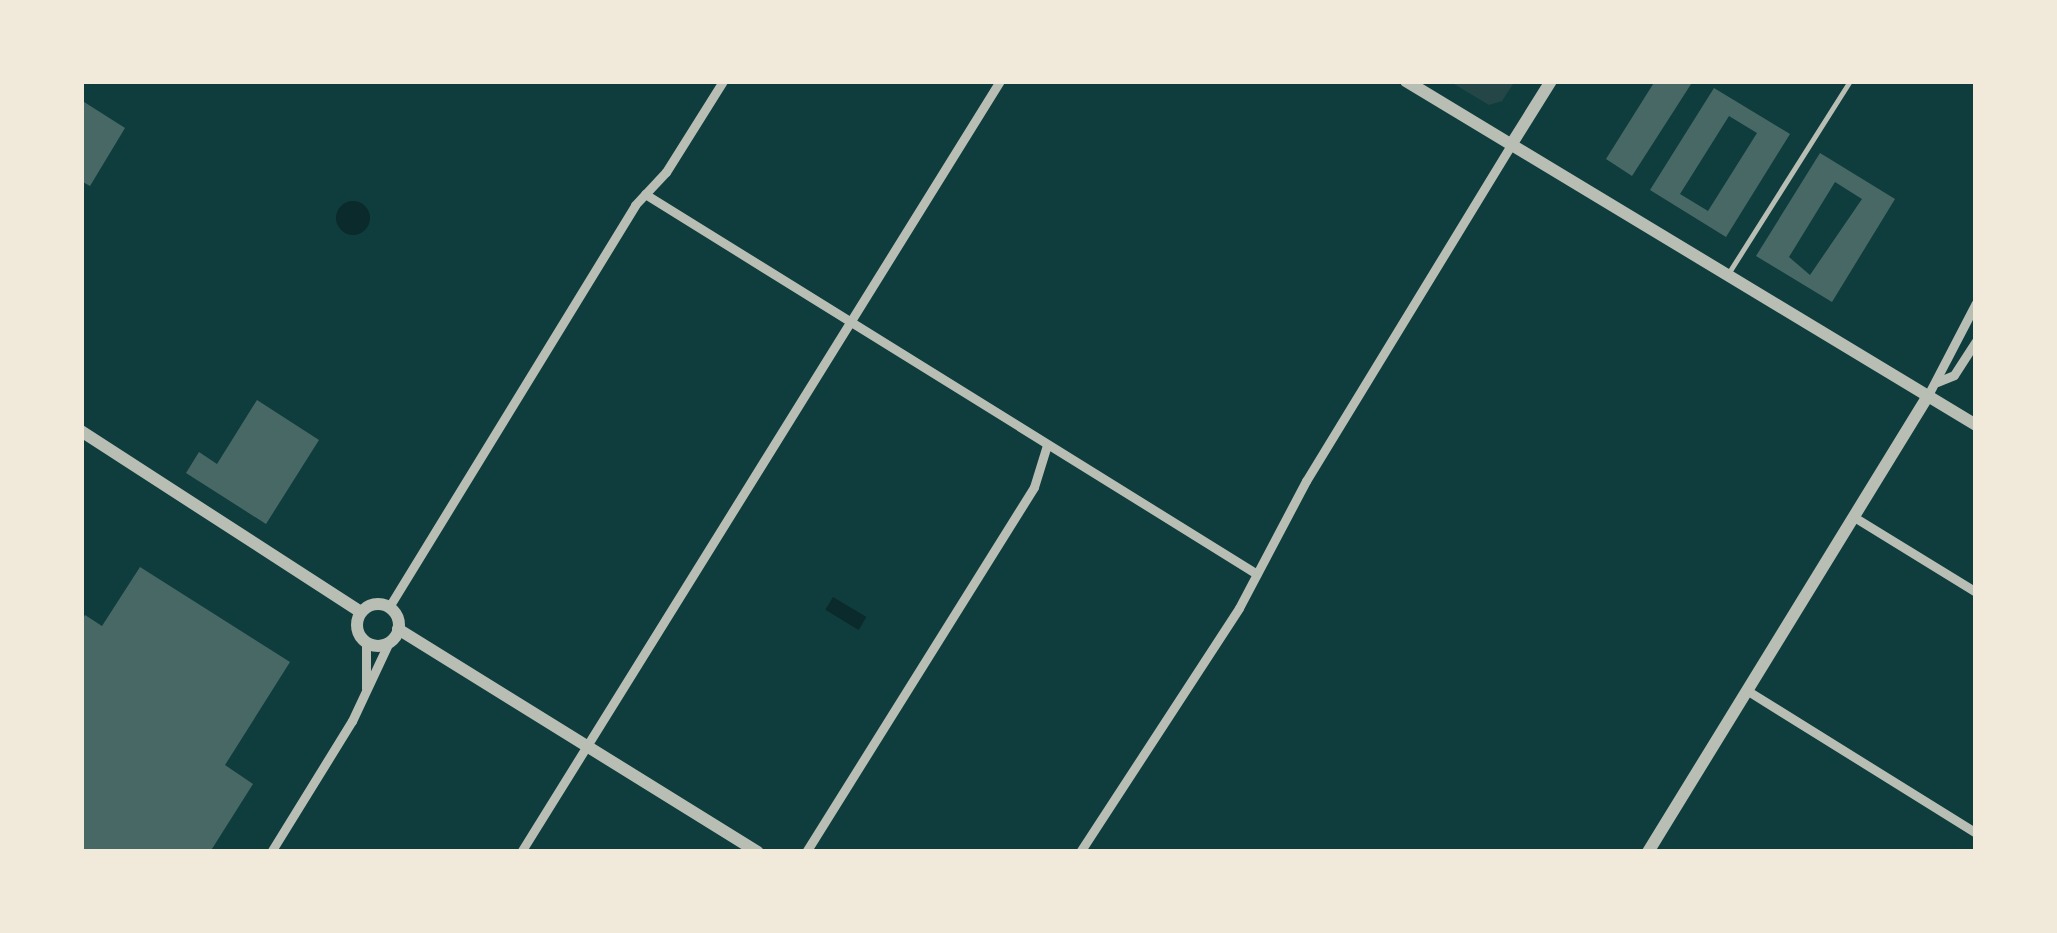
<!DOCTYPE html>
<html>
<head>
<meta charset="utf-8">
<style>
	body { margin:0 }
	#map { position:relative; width:2057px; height:933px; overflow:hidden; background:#0f3d3e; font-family:Overpass,sans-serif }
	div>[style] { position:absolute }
	.green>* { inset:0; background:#244646 }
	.water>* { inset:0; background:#0a2a2b; transform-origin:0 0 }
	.round { border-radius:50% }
	.building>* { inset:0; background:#486865 }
	.service>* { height:4.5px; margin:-2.25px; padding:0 2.25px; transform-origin:2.25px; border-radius:2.25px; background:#b8beb3 }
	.minor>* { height:9px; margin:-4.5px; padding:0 4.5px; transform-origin:4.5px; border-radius:4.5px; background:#b8beb3 }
	.tertiary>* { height:12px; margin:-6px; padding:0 6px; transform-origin:6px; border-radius:6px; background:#b8beb3 }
	.tertiary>.ring { margin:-6px; padding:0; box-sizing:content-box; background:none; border:12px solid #b8beb3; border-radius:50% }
	span { translate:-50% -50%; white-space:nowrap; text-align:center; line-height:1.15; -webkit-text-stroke:10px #f1e9da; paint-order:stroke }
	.frame { position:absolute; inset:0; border:84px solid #f1e9da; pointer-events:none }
</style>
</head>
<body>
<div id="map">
	<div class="green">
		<div style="clip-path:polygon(1449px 81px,1515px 81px,1502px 101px,1489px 105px)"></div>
	</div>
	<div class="water">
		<div class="round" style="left:336px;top:201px;width:34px;height:34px"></div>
		<div style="left:833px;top:597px;width:39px;height:15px;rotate:31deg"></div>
	</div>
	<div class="building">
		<div style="clip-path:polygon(1655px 81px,1693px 81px,1632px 176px,1606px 159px)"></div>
		<div style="clip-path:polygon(evenodd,1714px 88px,1790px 134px,1726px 237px,1650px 190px,1714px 88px,1729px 116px,1757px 133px,1708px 211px,1680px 194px,1729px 116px)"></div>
		<div style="clip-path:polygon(81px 100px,125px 128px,90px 186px,81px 181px)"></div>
		<div style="clip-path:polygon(evenodd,1820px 153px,1895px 199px,1832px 302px,1756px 256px,1820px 153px,1835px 182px,1862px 199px,1810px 275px,1789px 257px,1835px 182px)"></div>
		<div style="clip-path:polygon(257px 400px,319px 440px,266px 524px,186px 473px,199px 452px,217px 464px)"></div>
		<div style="clip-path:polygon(140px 567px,290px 662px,225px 765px,253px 784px,210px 852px,81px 852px,81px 622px,85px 615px,102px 626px)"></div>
	</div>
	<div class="service">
		<div style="left:1728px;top:274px;width:228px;rotate:-57.7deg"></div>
	</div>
	<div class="minor">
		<div style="left:645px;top:194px;width:720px;rotate:31.84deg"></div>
		<div style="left:1937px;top:382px;width:18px;rotate:-22deg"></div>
		<div style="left:1954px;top:375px;width:40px;rotate:-57.1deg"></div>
		<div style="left:1926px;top:399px;width:108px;rotate:-62.5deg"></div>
		<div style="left:1854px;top:517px;width:143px;rotate:31.6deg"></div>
		<div style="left:389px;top:607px;width:471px;rotate:-58.5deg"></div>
		<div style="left:635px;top:205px;width:45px;rotate:-46.8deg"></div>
		<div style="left:666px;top:172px;width:107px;rotate:-57.9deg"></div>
		<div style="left:366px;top:642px;width:46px;rotate:90deg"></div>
		<div style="left:1748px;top:691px;width:269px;rotate:31.9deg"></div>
		<div style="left:271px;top:852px;width:154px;rotate:-58.3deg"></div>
		<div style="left:352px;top:721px;width:85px;rotate:-64.9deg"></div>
		<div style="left:521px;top:852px;width:908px;rotate:-58.15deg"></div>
		<div style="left:806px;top:852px;width:430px;rotate:-58deg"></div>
		<div style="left:1034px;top:487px;width:44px;rotate:-72.8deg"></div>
		<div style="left:1080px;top:852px;width:291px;rotate:-56.9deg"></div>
		<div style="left:1239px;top:608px;width:144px;rotate:-62.2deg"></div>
		<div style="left:1306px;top:481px;width:394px;rotate:-58.6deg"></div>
	</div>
	<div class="tertiary">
		<div style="left:1406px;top:81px;width:666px;rotate:31.11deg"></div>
		<div style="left:1511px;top:145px;width:75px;rotate:-58deg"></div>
		<div style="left:81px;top:431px;width:333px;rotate:32.9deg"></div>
		<div class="ring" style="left:357px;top:604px;width:30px;height:30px"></div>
		<div style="left:398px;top:629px;width:423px;rotate:31.8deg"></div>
		<div style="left:1648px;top:852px;width:532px;rotate:-58.46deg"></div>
	</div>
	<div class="frame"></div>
</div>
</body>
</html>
